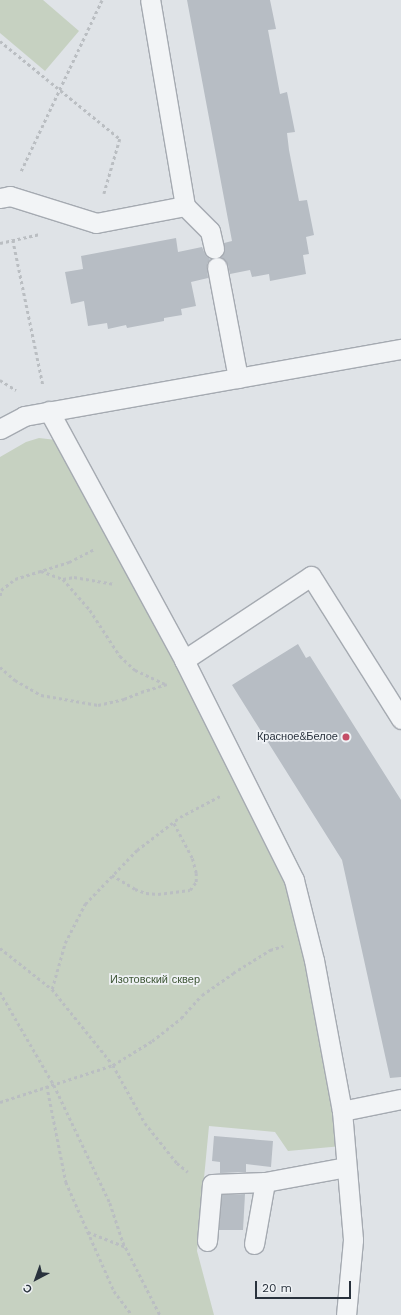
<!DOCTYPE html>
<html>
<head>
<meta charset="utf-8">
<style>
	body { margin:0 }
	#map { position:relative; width:401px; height:1315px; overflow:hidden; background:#dfe3e7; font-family:"Work Sans",sans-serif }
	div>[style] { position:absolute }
	.green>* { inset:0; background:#c6d1c1 }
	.building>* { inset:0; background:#b7bdc4 }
	.path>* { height:2.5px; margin-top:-1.25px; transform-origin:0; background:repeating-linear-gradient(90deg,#babec2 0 3px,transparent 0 6px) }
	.roads { filter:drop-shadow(1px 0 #a5aab1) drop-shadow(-1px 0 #a5aab1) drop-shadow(0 1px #a5aab1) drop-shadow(0 -1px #a5aab1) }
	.lane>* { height:19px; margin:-9.5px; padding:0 9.5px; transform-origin:9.5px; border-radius:9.5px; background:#f2f4f6 }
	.dots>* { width:11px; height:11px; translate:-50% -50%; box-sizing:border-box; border:2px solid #eff2f5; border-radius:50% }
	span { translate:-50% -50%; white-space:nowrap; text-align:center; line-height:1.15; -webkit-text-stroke:3.5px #eff2f5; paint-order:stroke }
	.poi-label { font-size:11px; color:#29323d }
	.right { translate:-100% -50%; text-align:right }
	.park-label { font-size:11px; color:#405838 }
	.north { position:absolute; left:16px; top:1259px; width:40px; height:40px; -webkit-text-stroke:3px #eff2f5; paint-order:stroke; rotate:221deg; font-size:11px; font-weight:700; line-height:16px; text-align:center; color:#29323d }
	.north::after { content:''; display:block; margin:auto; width:14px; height:18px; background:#29323d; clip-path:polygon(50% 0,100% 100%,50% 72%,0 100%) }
	.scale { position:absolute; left:255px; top:1281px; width:96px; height:18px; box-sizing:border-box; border:2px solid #29323d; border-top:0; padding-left:5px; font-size:12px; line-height:14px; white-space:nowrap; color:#29323d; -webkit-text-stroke:3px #eff2f5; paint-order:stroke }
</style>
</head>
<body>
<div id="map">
	<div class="green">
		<div style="clip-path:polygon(0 0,43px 0,79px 31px,45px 71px,0 33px)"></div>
		<div style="clip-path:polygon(39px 438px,65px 441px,294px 880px,342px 1146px,288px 1151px,275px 1132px,209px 1126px,197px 1251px,214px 1315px,0 1315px,0 457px,26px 442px)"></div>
	</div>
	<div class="building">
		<div style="clip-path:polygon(187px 0,270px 0,276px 29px,268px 30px,280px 94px,287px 92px,295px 132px,287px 133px,289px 150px,299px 201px,307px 200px,314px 235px,306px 237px,309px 254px,303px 255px,306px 274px,270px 281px,269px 274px,252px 277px,250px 270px,230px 274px,228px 265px,221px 257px,225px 252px,224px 243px,232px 241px)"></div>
		<div style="clip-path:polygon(176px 238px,178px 252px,202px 247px,206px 256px,210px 259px,207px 264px,208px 278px,191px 282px,196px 306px,181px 309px,182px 315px,164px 318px,164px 321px,127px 328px,126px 325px,108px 329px,107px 323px,88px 326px,84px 301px,71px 304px,65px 272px,83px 269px,81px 256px)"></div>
		<div style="clip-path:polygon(298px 644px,306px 658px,310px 656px,401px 800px,401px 1077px,390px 1078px,342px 860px,232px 685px)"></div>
		<div style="clip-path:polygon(214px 1136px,273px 1141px,271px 1167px,246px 1164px,246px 1172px,220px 1173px,220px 1162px,212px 1161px)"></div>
		<div style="clip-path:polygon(245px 1194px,243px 1230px,219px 1230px,222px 1195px)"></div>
	</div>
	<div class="path">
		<div style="left:0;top:41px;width:155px;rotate:39.2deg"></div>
		<div style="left:120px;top:139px;width:57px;rotate:106.2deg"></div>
		<div style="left:21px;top:171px;width:189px;rotate:-64.7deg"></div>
		<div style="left:13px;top:240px;width:148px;rotate:78.3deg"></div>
		<div style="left:0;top:243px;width:41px;rotate:-12.7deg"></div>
		<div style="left:0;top:380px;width:19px;rotate:32deg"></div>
		<div style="left:41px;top:571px;width:23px;rotate:20deg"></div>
		<div style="left:63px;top:579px;width:11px;rotate:-10deg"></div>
		<div style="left:74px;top:577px;width:41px;rotate:9.9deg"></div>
		<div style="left:63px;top:579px;width:41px;rotate:48.9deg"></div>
		<div style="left:90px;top:610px;width:55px;rotate:56.9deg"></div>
		<div style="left:120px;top:656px;width:21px;rotate:43deg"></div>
		<div style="left:135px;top:670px;width:33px;rotate:25deg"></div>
		<div style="left:0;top:596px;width:6px;rotate:-81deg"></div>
		<div style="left:1px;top:590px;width:18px;rotate:-38deg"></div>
		<div style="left:15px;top:579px;width:57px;rotate:-17.5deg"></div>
		<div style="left:69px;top:562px;width:28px;rotate:-27deg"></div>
		<div style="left:0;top:667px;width:20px;rotate:41deg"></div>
		<div style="left:15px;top:680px;width:30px;rotate:30deg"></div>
		<div style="left:41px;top:695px;width:58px;rotate:10deg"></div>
		<div style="left:98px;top:705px;width:27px;rotate:-13deg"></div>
		<div style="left:124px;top:699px;width:18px;rotate:-22deg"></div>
		<div style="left:141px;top:692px;width:27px;rotate:-17deg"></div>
		<div style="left:112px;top:875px;width:27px;rotate:31deg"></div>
		<div style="left:135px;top:889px;width:12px;rotate:20deg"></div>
		<div style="left:146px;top:893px;width:12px;rotate:5deg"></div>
		<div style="left:158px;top:894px;width:32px;rotate:-7deg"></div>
		<div style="left:190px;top:890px;width:10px;rotate:-53deg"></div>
		<div style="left:196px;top:882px;width:9px;rotate:-90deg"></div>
		<div style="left:196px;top:873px;width:16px;rotate:-105deg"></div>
		<div style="left:192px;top:858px;width:40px;rotate:-118deg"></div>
		<div style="left:0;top:948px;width:66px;rotate:38.3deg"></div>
		<div style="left:52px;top:989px;width:97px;rotate:51.2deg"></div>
		<div style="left:113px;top:1065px;width:66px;rotate:61.1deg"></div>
		<div style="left:145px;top:1123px;width:51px;rotate:51.3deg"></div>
		<div style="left:177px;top:1163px;width:14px;rotate:39deg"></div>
		<div style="left:52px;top:989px;width:48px;rotate:-74.2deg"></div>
		<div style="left:65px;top:943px;width:44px;rotate:-62.9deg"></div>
		<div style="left:85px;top:904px;width:75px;rotate:-46.1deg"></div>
		<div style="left:137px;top:850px;width:54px;rotate:-37.5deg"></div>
		<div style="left:180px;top:817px;width:47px;rotate:-27.6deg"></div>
		<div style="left:0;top:992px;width:108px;rotate:59.9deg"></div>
		<div style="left:54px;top:1085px;width:131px;rotate:64.6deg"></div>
		<div style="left:110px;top:1203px;width:41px;rotate:71.6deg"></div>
		<div style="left:123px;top:1242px;width:82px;rotate:63.1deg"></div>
		<div style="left:47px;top:1086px;width:98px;rotate:78.8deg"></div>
		<div style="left:66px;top:1182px;width:119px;rotate:66.2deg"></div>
		<div style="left:114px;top:1291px;width:30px;rotate:53deg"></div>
		<div style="left:0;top:1102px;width:119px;rotate:-18.1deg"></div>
		<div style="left:113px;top:1065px;width:46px;rotate:-31.6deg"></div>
		<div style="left:152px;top:1041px;width:37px;rotate:-38deg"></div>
		<div style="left:181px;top:1018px;width:31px;rotate:-48deg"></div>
		<div style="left:202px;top:995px;width:38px;rotate:-35deg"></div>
		<div style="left:233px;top:973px;width:44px;rotate:-31.9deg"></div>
		<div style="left:270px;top:950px;width:14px;rotate:-17deg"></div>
		<div style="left:88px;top:1232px;width:41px;rotate:21.5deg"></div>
	</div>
	<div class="roads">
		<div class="lane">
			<div style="left:0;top:198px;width:10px;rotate:-11deg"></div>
			<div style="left:10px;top:196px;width:90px;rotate:17.4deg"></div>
			<div style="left:96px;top:223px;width:91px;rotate:-10.8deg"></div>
			<div style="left:185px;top:206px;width:209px;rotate:-99.6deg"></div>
			<div style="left:185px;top:206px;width:35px;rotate:45deg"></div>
			<div style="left:210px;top:231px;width:18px;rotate:77deg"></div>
			<div style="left:217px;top:267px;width:113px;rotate:79.3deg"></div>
			<div style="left:49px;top:411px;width:283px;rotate:61.5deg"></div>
			<div style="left:184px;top:660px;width:246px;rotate:63.4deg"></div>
			<div style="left:294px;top:880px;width:82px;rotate:76deg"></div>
			<div style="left:314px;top:960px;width:154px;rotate:79.5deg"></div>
			<div style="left:342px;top:1111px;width:129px;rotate:85.1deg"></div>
			<div style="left:353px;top:1240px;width:75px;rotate:95.3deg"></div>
			<div style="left:0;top:429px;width:27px;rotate:-28deg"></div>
			<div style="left:24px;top:416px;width:383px;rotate:-10.1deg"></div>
			<div style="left:184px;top:660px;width:152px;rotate:-33.5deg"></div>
			<div style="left:311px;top:576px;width:169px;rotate:57.8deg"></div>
			<div style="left:342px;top:1111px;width:60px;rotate:-11.5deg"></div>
			<div style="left:207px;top:1241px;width:57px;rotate:-85deg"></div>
			<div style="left:212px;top:1184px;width:53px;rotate:-2.2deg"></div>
			<div style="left:265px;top:1182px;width:82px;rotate:-10.5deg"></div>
			<div style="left:254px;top:1244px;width:63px;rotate:-79.9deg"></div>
		</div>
	</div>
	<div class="dots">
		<div style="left:346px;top:737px;background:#c44d67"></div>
	</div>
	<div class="poi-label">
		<span class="right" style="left:338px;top:737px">Красное&amp;Белое</span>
	</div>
	<div class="park-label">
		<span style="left:155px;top:980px">Изотовский сквер</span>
	</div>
	<div class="north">С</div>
	<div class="scale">20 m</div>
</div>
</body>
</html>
